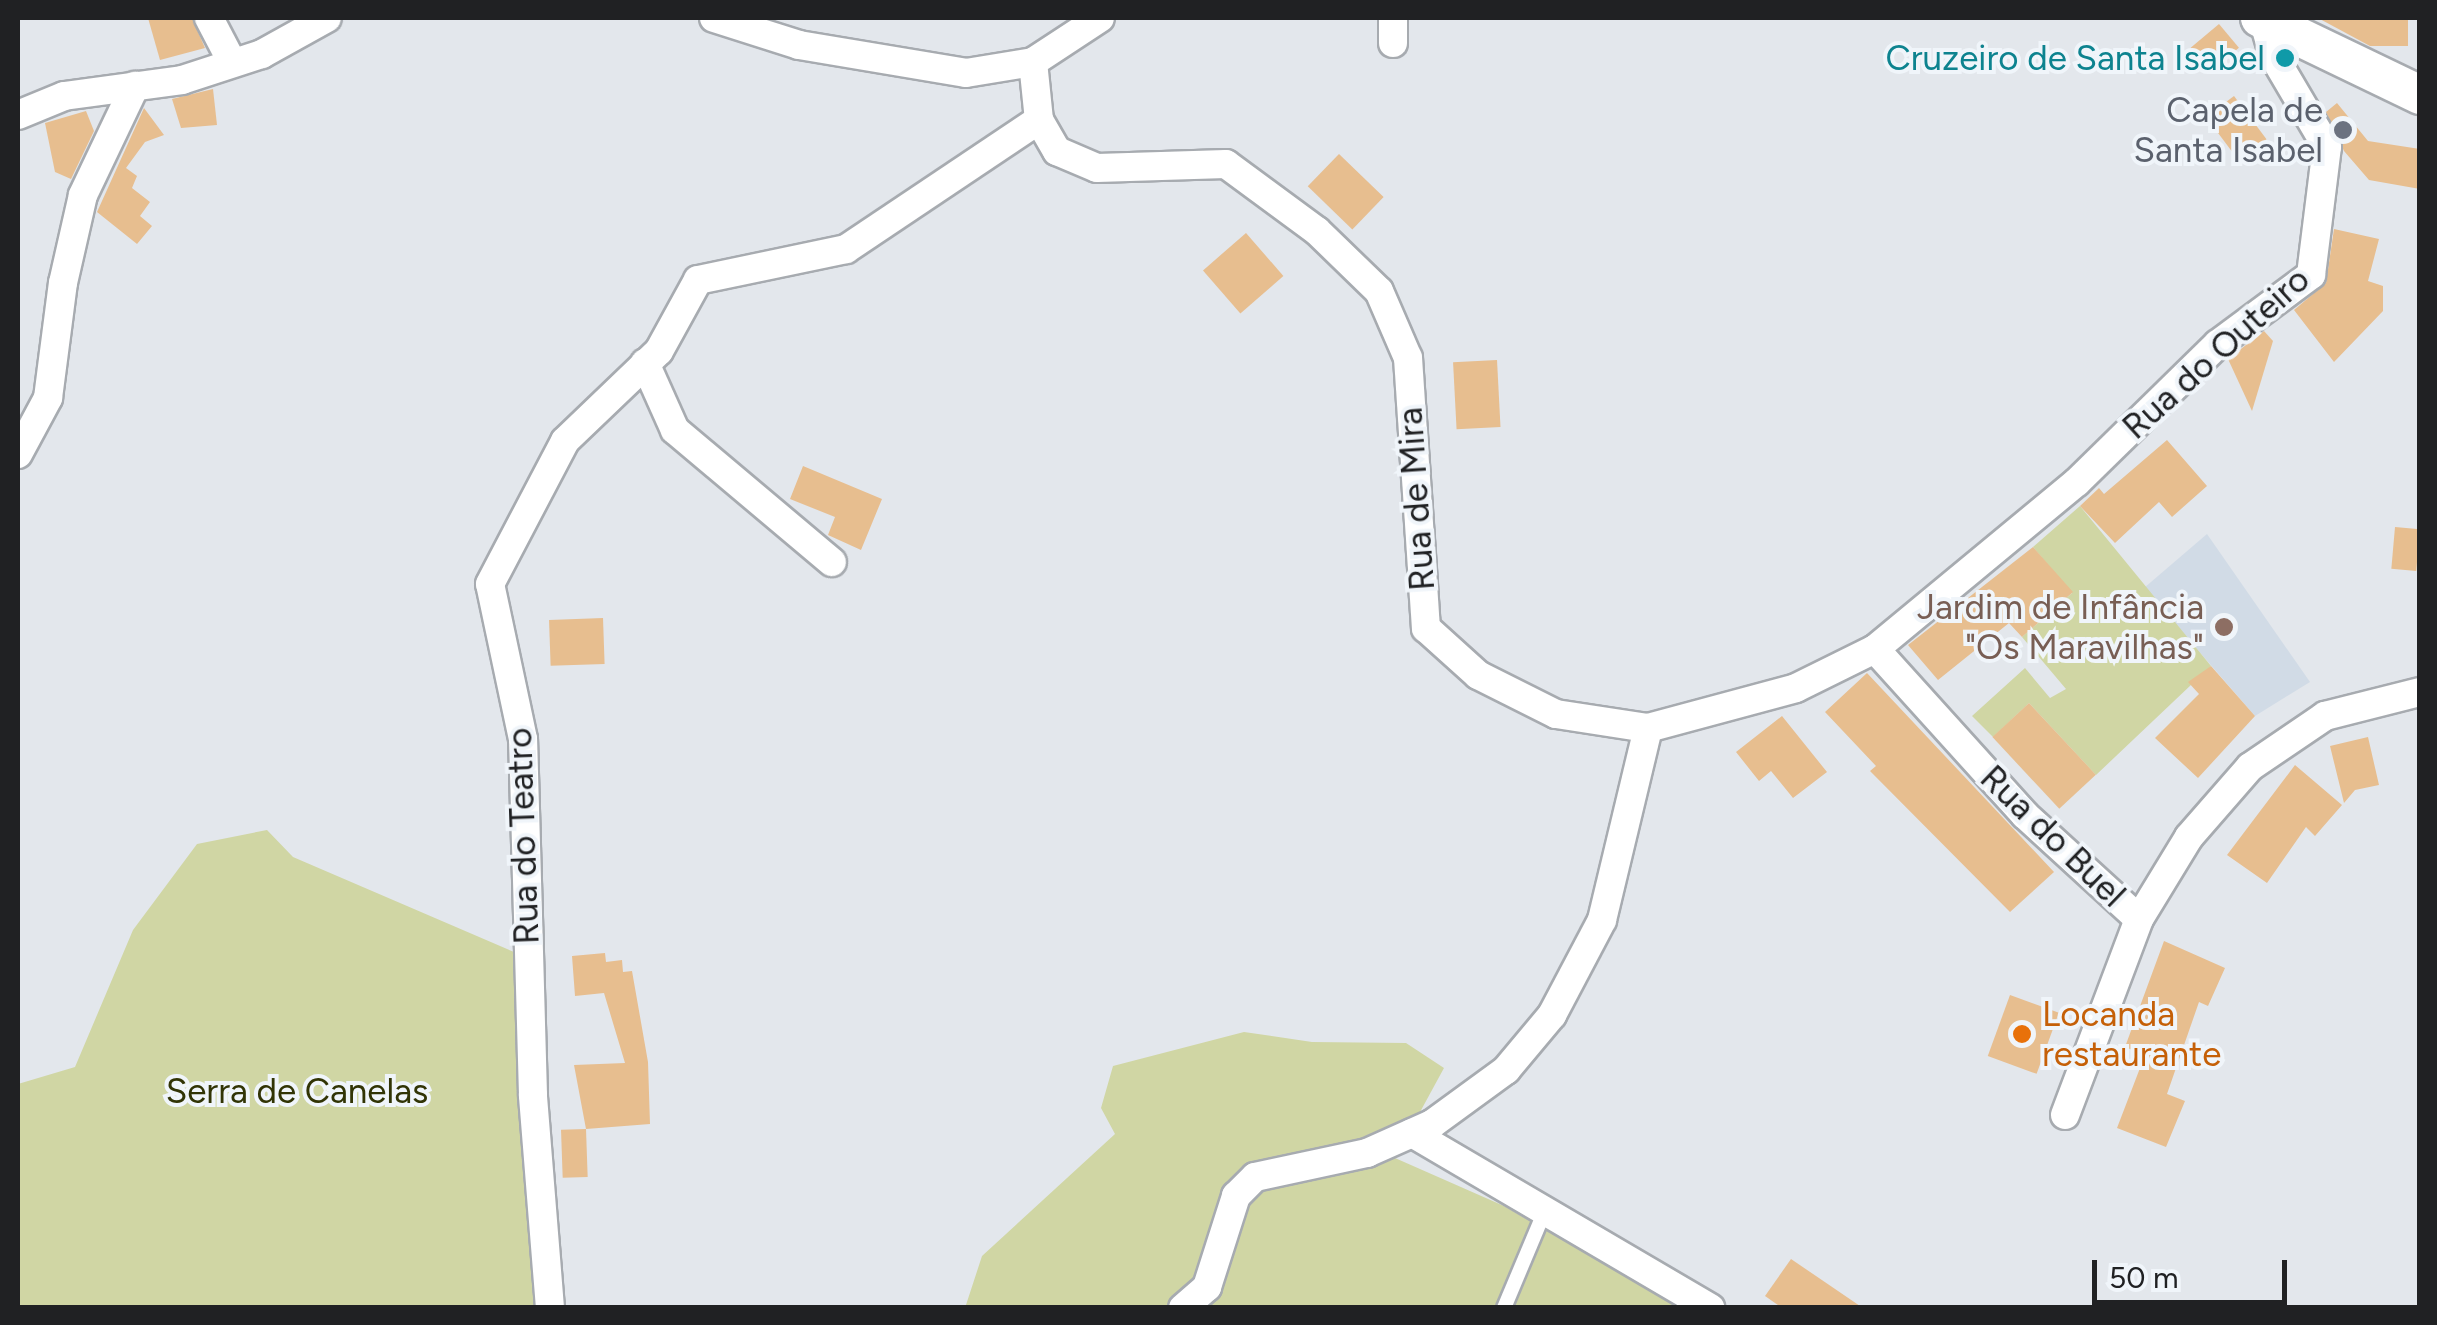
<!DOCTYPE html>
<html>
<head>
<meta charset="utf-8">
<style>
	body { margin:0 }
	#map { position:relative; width:2437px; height:1325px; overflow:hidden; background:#e3e7ec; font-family:Figtree,sans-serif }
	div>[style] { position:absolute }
	.built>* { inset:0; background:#d1dbe6 }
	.green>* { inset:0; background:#d0d6a4 }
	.building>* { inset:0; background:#e7be8f; transform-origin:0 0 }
	.roads { filter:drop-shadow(2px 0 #a7abb0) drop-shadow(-2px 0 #a7abb0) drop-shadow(0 2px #a7abb0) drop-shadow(0 -2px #a7abb0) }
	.service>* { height:14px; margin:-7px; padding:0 7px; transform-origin:7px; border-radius:7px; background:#fff }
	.minor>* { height:28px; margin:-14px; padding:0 14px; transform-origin:14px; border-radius:14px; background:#fff }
	.secondary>* { height:38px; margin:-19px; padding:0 19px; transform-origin:19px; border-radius:19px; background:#fff }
	.dots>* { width:28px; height:28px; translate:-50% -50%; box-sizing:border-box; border:5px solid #f0f5fa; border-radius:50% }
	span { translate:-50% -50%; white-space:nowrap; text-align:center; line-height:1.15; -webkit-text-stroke:8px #f0f5fa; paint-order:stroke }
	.culture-label { font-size:35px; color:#0d838f }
	.right { translate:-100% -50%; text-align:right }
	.worship-label { font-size:35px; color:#5b616d }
	.street-label { font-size:35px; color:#202123 }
	.education-label { font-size:35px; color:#785e54 }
	.food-label { font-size:35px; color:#c56008 }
	.left { translate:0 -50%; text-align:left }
	.park-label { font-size:35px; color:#313405 }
	.frame { position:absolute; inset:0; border:20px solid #202123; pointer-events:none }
	.scale { position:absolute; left:2092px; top:1260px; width:195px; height:45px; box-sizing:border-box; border:5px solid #202123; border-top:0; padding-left:12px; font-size:30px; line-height:35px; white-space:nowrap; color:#202123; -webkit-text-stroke:8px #f0f5fa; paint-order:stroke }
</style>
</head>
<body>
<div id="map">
	<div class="built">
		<div style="clip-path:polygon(2207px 534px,2310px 682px,2255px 716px,2144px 588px)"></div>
	</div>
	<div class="green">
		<div style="clip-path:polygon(2080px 506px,2211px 666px,2096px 775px,2029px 703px,1993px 737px,1972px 716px,2025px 668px,2050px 698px,2066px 689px,2022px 637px,2072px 593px,2033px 547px)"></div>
		<div style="clip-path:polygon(267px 830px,293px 857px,535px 961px,557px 1307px,18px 1308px,18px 1084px,75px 1067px,133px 930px,197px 844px)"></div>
		<div style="clip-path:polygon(1244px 1032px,1312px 1042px,1406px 1043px,1444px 1068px,1395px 1158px,1504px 1206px,1679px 1307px,965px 1308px,982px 1256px,1115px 1134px,1101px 1108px,1113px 1066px)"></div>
	</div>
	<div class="building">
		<div style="clip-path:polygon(148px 18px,192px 18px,205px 48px,160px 60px)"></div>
		<div style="clip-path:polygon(2318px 18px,2408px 18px,2408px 46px,2370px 46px)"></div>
		<div style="left:2219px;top:24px;width:31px;height:37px;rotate:50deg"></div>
		<div style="clip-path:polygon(213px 89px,217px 125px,181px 128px,172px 99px)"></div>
		<div style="left:2234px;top:96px;width:54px;height:35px;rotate:53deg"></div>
		<div style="clip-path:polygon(2337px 103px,2368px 141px,2420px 149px,2420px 189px,2369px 180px,2344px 151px,2326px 112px)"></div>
		<div style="clip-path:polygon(144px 108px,164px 135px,145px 142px,126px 168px,137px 176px,132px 188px,150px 202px,140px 216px,152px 226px,137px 244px,97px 212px)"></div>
		<div style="clip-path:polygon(86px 111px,94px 131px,71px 179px,55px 172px,45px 123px)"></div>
		<div style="left:1339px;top:154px;width:62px;height:45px;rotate:44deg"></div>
		<div style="clip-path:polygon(2334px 229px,2379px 239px,2368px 281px,2383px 286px,2383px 311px,2334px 362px,2294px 310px,2326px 283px)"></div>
		<div style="left:1246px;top:233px;width:57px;height:57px;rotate:49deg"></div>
		<div style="clip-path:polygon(2264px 331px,2273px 341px,2252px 411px,2228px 359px)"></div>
		<div style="left:1497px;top:360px;width:67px;height:44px;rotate:87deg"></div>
		<div style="clip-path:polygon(2167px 440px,2207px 486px,2172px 517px,2159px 502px,2115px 543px,2080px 506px,2099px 488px,2104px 494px)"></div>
		<div style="clip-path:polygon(803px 466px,882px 499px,861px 550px,828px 535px,835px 517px,790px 499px)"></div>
		<div style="left:2395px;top:527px;width:25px;height:42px;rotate:5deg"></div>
		<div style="clip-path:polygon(2033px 547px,2073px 592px,2022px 637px,2009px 623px,1938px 680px,1908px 645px)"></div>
		<div style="left:603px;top:618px;width:46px;height:54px;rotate:88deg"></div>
		<div style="clip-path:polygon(2211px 666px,2255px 716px,2198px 778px,2155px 738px,2199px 694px,2188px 682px)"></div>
		<div style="clip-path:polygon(1867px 673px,2054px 872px,2010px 912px,1870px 771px,1876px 766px,1825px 712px)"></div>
		<div style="left:2029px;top:703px;width:98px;height:50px;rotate:47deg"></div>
		<div style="clip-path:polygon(1782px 716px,1827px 772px,1793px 798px,1771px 771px,1759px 781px,1736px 752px)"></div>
		<div style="clip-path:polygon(2368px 737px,2379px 785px,2355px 790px,2344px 803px,2330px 746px)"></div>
		<div style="clip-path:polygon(2295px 765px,2342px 805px,2315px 836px,2306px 827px,2267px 883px,2227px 855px)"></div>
		<div style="clip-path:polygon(2164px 941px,2225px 968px,2208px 1006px,2199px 1002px,2167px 1094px,2185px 1101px,2166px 1147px,2117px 1128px,2145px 1055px,2125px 1047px)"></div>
		<div style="clip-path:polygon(605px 953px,606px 962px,622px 960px,623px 972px,632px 971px,648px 1062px,650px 1124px,586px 1129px,574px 1065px,625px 1063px,604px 993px,575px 996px,572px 956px)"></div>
		<div style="left:2010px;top:995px;width:52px;height:65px;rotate:20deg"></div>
		<div style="left:586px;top:1129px;width:48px;height:25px;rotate:88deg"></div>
		<div style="clip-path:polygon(1791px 1259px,1863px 1308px,1782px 1308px,1765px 1296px)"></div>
	</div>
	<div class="roads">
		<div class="service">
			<div style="left:1504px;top:1308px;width:101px;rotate:-67.2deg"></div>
		</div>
		<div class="minor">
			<div style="left:209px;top:18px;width:50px;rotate:62.4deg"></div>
			<div style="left:714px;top:18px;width:89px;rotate:17.6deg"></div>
			<div style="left:799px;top:45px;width:169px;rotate:9.5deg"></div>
			<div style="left:966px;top:73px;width:68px;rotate:-9.3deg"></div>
			<div style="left:1033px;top:62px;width:80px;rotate:-33.3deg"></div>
			<div style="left:1393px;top:18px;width:25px;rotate:90deg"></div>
			<div style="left:1033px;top:62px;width:58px;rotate:84.1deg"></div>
			<div style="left:1039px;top:120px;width:36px;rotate:60deg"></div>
			<div style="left:1057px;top:151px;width:43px;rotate:23deg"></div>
			<div style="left:1097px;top:168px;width:129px;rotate:-1.8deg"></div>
			<div style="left:1226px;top:164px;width:113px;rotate:36.4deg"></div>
			<div style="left:1317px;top:231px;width:86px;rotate:44.1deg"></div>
			<div style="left:1379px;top:291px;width:73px;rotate:66.6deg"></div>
			<div style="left:1408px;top:358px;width:271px;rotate:86.2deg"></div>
			<div style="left:1426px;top:628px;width:70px;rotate:42.1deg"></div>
			<div style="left:1478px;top:675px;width:87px;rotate:26.6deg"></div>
			<div style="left:1556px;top:714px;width:93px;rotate:8.7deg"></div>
			<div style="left:1648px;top:728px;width:153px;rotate:-15.1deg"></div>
			<div style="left:1796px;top:688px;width:88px;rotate:-26.3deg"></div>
			<div style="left:1875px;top:649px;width:262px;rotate:-39.6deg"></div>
			<div style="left:2077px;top:482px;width:197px;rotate:-44.4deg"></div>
			<div style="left:2218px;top:344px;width:116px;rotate:-36.6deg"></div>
			<div style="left:2311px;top:275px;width:129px;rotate:-82.9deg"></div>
			<div style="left:2327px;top:147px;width:104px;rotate:-120.5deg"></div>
			<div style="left:2274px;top:57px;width:36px;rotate:-106deg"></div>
			<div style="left:18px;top:115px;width:50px;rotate:-22.4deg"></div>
			<div style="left:64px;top:96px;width:119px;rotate:-7.7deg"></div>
			<div style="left:182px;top:80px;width:84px;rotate:-18deg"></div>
			<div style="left:262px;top:54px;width:74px;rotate:-29deg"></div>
			<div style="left:645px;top:363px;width:73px;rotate:65.9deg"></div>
			<div style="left:675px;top:430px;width:205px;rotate:40.1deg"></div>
			<div style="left:18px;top:454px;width:64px;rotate:-61.8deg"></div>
			<div style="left:48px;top:398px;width:116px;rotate:-82.6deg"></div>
			<div style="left:63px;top:283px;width:90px;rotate:-77.2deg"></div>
			<div style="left:83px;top:195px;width:121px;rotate:-64.5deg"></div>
			<div style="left:1875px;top:649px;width:224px;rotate:47.9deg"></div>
			<div style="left:2025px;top:815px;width:154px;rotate:42.4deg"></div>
			<div style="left:2065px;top:1115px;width:210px;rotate:-69.3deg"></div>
			<div style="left:2139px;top:919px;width:96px;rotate:-58.6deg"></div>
			<div style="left:2189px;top:837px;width:93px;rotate:-48.9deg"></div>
			<div style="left:2250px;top:767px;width:91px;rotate:-34.2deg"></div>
			<div style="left:2325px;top:716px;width:98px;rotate:-14.2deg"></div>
			<div style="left:1412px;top:1133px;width:346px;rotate:30.4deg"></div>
			<div style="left:550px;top:1308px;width:214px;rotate:-94.6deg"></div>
			<div style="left:533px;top:1095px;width:356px;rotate:-91.6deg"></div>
			<div style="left:523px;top:739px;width:158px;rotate:-102deg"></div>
			<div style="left:490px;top:584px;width:161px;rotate:-62.3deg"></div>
			<div style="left:565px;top:441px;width:130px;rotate:-43.8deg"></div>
			<div style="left:659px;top:351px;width:81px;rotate:-61.2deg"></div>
			<div style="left:698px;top:280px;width:151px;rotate:-11.8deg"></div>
			<div style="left:846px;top:249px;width:232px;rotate:-33.8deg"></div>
			<div style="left:1183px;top:1308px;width:32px;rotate:-41deg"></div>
			<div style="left:1207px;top:1287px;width:96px;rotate:-72.3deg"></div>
			<div style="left:1236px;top:1196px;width:27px;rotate:-45deg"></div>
			<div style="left:1255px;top:1177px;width:115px;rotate:-12.1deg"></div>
			<div style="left:1367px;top:1153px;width:71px;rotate:-24deg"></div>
			<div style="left:1432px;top:1124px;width:92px;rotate:-36.1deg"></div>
			<div style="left:1506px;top:1070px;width:72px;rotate:-50.1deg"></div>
			<div style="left:1552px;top:1015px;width:107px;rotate:-62.2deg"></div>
			<div style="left:1602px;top:920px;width:197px;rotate:-76.5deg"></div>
		</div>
		<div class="secondary">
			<div style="left:2260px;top:18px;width:178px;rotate:25.7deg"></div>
		</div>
	</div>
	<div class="dots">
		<div style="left:2285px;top:58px;background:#0f9aa8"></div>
		<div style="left:2343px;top:130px;background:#6b7280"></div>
		<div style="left:2224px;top:627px;background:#8d6e63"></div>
		<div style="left:2022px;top:1034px;background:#e8710a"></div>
	</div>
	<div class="culture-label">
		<span class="right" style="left:2265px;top:58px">Cruzeiro de Santa Isabel</span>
	</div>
	<div class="worship-label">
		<span class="right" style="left:2323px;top:130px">Capela de<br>Santa Isabel</span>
	</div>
	<div class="street-label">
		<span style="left:2216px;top:353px;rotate:-42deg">Rua do Outeiro</span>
		<span style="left:1416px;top:499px;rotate:-94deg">Rua de Mira</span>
		<span style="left:523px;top:836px;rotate:-92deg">Rua do Teatro</span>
		<span style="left:2053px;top:836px;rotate:44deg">Rua do Buel</span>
	</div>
	<div class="education-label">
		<span class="right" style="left:2204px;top:627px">Jardim de Infância<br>"Os Maravilhas"</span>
	</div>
	<div class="food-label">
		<span class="left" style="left:2042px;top:1034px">Locanda<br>restaurante</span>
	</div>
	<div class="park-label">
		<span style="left:297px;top:1091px">Serra de Canelas</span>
	</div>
	<div class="frame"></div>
	<div class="scale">50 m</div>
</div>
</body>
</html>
